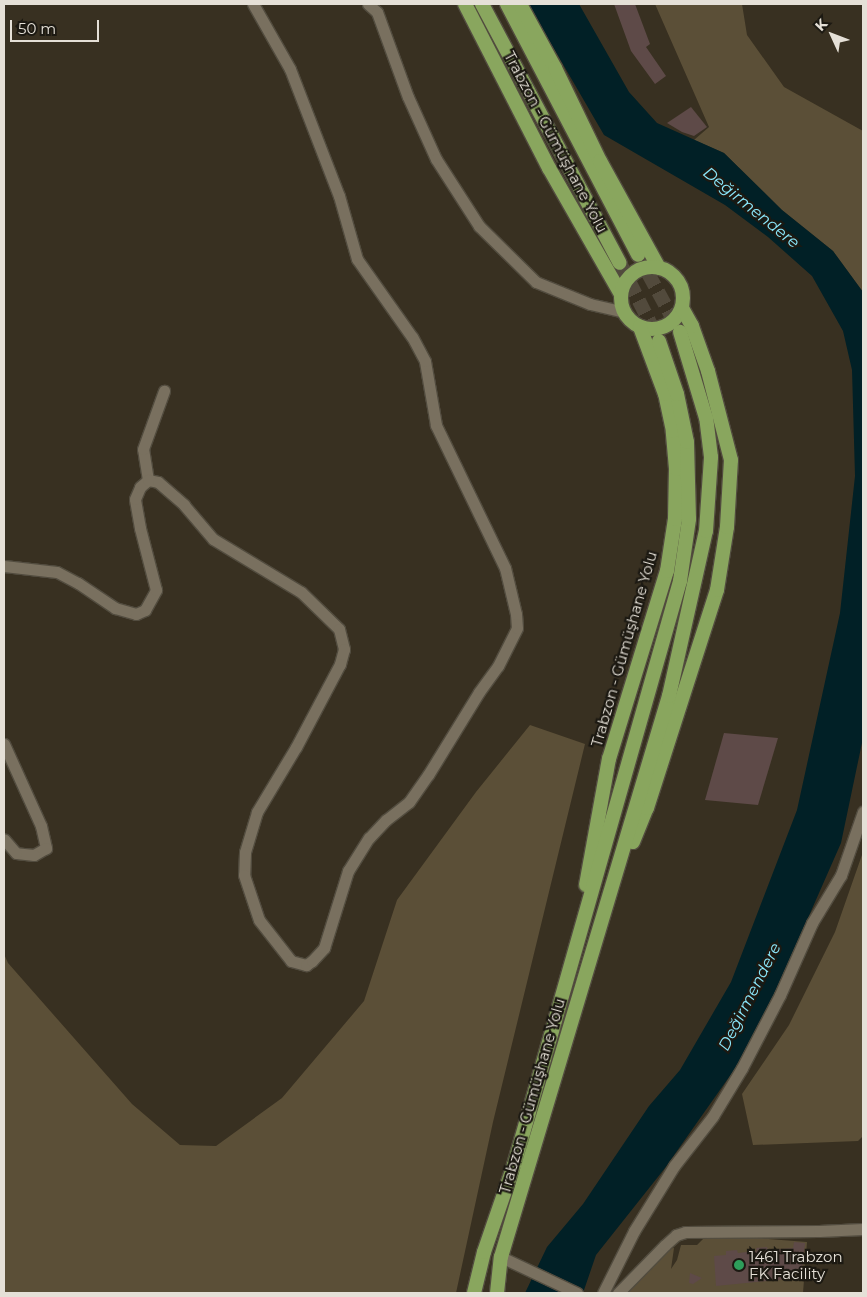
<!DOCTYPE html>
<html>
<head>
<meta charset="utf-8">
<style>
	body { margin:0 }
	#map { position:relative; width:867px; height:1297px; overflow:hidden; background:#383021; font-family:Montserrat,sans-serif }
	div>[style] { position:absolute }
	.green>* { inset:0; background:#5b4f37 }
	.water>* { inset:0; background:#012026 }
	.building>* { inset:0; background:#5e4a48 }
	.trunk-tunnel>* { height:14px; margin-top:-7px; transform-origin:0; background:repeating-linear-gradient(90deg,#524a3c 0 14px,transparent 0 21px) }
	.roads { filter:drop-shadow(1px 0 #524c3f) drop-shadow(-1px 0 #524c3f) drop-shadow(0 1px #524c3f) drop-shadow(0 -1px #524c3f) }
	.minor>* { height:11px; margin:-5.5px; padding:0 5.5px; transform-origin:5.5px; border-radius:5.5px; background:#79705f }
	.trunk>* { height:14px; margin:-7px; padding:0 7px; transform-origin:7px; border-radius:7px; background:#89a65e }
	.trunk>.ring { margin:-7px; padding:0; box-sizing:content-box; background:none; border:14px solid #89a65e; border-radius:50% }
	.dots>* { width:14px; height:14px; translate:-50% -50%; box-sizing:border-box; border:2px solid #1c1912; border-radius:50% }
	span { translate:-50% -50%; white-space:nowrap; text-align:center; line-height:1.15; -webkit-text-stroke:4.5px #1c1912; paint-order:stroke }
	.street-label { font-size:15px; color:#e5e0d7 }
	.poi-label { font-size:15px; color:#e5e0d7 }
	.left { translate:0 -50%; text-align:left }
	.water-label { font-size:16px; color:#8be9fd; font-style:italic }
	.frame { position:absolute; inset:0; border:5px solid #e5e0d7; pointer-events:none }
	.north { position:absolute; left:807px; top:10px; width:50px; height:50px; -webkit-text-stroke:4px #1c1912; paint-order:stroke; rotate:313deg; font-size:14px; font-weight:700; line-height:20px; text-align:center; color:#e5e0d7 }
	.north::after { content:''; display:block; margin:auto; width:18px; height:22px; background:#e5e0d7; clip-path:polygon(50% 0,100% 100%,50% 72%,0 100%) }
	.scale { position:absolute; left:10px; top:20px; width:89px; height:22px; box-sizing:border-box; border:2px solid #e5e0d7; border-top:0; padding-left:6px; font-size:15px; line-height:18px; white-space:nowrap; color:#e5e0d7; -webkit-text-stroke:4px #1c1912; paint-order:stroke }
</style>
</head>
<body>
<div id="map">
	<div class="green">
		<div style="clip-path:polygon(655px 4px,742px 4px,747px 35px,784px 87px,863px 131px,863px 292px,833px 251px,782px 210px,724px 153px,694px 140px,709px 127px)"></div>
		<div style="clip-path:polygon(530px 725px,585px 744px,493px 1122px,456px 1293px,4px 1293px,4px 954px,8px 963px,132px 1104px,180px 1145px,216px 1146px,282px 1098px,364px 1001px,397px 900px,476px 792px)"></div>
		<div style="clip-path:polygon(863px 852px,863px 1136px,858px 1141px,753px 1145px,742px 1094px,789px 1025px,835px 932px)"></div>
		<div style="clip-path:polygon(718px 1235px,807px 1242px,803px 1293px,623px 1293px,665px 1249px,674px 1248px,671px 1269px,677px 1260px,681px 1245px,697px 1245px,704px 1238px)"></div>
	</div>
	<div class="water">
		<div style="clip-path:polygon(528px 4px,579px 4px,629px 92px,657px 123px,724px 153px,782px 210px,833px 251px,863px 292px,863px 738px,841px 843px,753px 1043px,665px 1168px,596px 1255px,583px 1293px,525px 1293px,547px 1247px,583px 1204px,649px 1106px,680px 1070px,731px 982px,797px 810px,840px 613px,855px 476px,852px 370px,843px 331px,812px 276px,768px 237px,725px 205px,604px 135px)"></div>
	</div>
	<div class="building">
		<div style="clip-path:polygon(614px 4px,635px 4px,650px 44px,646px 47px,666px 76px,655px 84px,631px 51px)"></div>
		<div style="clip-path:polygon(691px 107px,707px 127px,694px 136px,682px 132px,667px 123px)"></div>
		<div style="clip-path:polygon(724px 733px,778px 738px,758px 805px,705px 800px)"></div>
		<div style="clip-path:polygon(794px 1242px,805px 1243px,802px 1271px,787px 1271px,788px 1279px,716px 1286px,714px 1256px,726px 1255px,726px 1251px,737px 1250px,738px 1253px,757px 1251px,756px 1248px,767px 1247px,768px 1250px,793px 1248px)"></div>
		<div style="clip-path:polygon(690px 1273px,702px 1278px,693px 1284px,689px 1283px)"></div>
	</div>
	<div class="trunk-tunnel">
		<div style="left:638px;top:255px;width:88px;rotate:61.4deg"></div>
		<div style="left:620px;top:263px;width:87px;rotate:63.4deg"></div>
	</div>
	<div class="roads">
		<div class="minor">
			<div style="left:368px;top:4px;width:12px;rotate:42deg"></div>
			<div style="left:377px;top:12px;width:90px;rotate:70deg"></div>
			<div style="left:408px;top:97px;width:68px;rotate:65.7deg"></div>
			<div style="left:436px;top:159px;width:80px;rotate:57.3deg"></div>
			<div style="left:479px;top:226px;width:80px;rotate:44.5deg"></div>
			<div style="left:536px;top:282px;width:58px;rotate:22.2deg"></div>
			<div style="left:590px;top:304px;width:35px;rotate:13deg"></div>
			<div style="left:148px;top:480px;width:31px;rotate:-99deg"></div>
			<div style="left:143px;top:449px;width:62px;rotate:-70.1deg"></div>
			<div style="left:4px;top:566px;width:53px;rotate:6.5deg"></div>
			<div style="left:57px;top:572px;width:24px;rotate:28deg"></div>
			<div style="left:78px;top:583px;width:45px;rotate:34deg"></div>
			<div style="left:115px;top:608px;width:22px;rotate:16deg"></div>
			<div style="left:136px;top:614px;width:10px;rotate:-24deg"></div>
			<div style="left:145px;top:610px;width:23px;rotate:-61deg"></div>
			<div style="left:156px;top:590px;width:64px;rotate:-104.5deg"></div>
			<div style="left:140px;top:528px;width:29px;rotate:-100deg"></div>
			<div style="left:135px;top:499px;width:13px;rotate:-67deg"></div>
			<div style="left:140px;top:487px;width:11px;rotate:-41deg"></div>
			<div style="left:148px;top:480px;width:10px;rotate:11deg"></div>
			<div style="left:158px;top:482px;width:35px;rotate:41deg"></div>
			<div style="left:184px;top:505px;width:45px;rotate:49.5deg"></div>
			<div style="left:213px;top:539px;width:103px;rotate:31.1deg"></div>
			<div style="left:301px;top:592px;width:53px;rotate:44.2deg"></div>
			<div style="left:339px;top:629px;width:21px;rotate:76deg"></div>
			<div style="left:344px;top:649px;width:16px;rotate:105deg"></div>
			<div style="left:340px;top:664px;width:94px;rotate:117.9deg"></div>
			<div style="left:296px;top:747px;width:76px;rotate:121deg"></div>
			<div style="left:257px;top:812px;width:42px;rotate:106.7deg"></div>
			<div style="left:245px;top:852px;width:23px;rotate:92deg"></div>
			<div style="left:244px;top:875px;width:47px;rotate:71.6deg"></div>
			<div style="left:259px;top:920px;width:52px;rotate:52deg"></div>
			<div style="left:291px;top:961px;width:16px;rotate:15deg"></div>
			<div style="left:306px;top:965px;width:7px;rotate:-34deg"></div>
			<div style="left:312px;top:961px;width:18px;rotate:-47deg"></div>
			<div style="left:324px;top:948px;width:81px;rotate:-72.7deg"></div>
			<div style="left:348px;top:871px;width:39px;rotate:-58deg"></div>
			<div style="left:369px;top:838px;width:25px;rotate:-47deg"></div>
			<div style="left:386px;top:820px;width:29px;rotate:-38deg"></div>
			<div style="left:409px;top:802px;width:33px;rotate:-55deg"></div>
			<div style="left:428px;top:775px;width:97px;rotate:-58.4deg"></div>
			<div style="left:479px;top:692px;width:32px;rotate:-54deg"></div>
			<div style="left:498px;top:666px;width:42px;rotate:-63.4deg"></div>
			<div style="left:517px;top:628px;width:14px;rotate:-94deg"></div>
			<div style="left:516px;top:614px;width:47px;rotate:-103.4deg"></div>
			<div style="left:505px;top:568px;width:159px;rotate:-115.8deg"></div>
			<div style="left:436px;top:425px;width:65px;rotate:-99.8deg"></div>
			<div style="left:425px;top:361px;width:27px;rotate:-118deg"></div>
			<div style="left:412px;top:337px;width:95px;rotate:-125.2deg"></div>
			<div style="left:357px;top:259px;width:66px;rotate:-105.9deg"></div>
			<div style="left:339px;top:196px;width:136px;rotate:-111.1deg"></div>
			<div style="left:290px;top:69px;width:75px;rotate:-119.6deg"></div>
			<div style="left:4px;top:744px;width:90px;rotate:65.7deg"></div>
			<div style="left:41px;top:826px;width:23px;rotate:77deg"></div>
			<div style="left:46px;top:848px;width:14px;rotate:150deg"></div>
			<div style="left:34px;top:855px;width:18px;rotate:-174deg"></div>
			<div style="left:16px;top:853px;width:18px;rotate:-131deg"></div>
			<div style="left:501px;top:1257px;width:84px;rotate:25.3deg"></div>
			<div style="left:603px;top:1293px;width:69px;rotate:-63.4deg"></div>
			<div style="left:634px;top:1231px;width:76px;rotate:-58.4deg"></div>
			<div style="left:674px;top:1166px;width:63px;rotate:-52deg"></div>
			<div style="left:713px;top:1116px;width:56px;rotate:-58.9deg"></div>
			<div style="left:742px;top:1068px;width:82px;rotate:-62.5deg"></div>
			<div style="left:780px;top:995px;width:79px;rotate:-66deg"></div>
			<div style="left:812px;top:923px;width:56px;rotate:-58.9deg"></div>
			<div style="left:841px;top:875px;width:67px;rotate:-70.8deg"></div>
			<div style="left:618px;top:1293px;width:67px;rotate:-45.6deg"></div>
			<div style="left:665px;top:1245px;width:15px;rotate:-42deg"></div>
			<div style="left:676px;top:1235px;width:9px;rotate:-18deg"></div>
			<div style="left:685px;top:1232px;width:134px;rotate:-0.4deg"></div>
			<div style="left:819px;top:1231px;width:44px;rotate:-2.6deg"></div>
		</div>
		<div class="trunk">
			<div style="left:465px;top:4px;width:184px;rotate:62.9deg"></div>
			<div style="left:549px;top:168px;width:145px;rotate:60.3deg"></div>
			<div style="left:482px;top:4px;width:293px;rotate:62deg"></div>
			<div style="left:507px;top:4px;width:283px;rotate:62.4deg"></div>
			<div style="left:520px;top:4px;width:73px;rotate:61.3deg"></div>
			<div style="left:555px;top:68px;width:103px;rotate:64.2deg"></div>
			<div style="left:600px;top:161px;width:122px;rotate:61.1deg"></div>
			<div class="ring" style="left:621px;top:267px;width:48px;height:48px"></div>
			<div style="left:633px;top:842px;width:37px;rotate:-68deg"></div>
			<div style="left:647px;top:808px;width:229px;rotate:-72.2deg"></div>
			<div style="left:717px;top:590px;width:64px;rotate:-81deg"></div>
			<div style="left:727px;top:527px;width:67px;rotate:-86.6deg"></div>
			<div style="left:731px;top:460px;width:92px;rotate:-104.5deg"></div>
			<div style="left:708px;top:371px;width:48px;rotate:-109.6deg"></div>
			<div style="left:692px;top:326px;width:21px;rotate:-119deg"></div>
			<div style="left:586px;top:885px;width:128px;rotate:-79.7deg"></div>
			<div style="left:609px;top:759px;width:197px;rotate:-72.9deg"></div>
			<div style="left:667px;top:571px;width:53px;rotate:-81.3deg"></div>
			<div style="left:675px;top:519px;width:50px;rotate:-88.9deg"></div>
			<div style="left:676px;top:469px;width:38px;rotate:-95deg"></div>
			<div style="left:673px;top:431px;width:38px;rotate:-102deg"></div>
			<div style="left:665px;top:394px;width:72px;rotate:-110.5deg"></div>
			<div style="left:474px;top:1293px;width:42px;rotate:-76.3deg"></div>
			<div style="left:484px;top:1252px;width:92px;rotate:-71deg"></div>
			<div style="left:514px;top:1165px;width:607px;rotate:-74.13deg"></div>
			<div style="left:680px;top:581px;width:63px;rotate:-81.7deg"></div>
			<div style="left:689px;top:519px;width:77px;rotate:-91.5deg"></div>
			<div style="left:687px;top:442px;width:49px;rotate:-101.8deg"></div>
			<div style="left:677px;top:394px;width:56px;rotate:-108.8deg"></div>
			<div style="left:497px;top:1293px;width:36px;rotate:-84deg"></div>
			<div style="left:501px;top:1257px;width:586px;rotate:-73.33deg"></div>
			<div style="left:669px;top:696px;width:169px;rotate:-77.4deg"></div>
			<div style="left:706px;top:531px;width:74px;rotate:-86.1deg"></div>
			<div style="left:711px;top:457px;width:39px;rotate:-97deg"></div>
			<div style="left:706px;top:418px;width:90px;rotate:-106.8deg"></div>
		</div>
	</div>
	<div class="dots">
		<div style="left:739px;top:1265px;background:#2e9e5b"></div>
	</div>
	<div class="street-label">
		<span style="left:556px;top:142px;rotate:62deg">Trabzon - Gümüşhane Yolu</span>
		<span style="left:624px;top:649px;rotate:-74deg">Trabzon - Gümüşhane Yolu</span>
		<span style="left:532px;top:1096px;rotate:-74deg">Trabzon - Gümüşhane Yolu</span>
	</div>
	<div class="poi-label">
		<span class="left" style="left:749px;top:1265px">1461 Trabzon<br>FK Facility</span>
	</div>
	<div class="water-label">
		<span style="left:751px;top:208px;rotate:39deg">Değirmendere</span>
		<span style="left:750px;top:997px;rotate:-63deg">Değirmendere</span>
	</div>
	<div class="frame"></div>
	<div class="north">K</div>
	<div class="scale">50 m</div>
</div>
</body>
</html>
